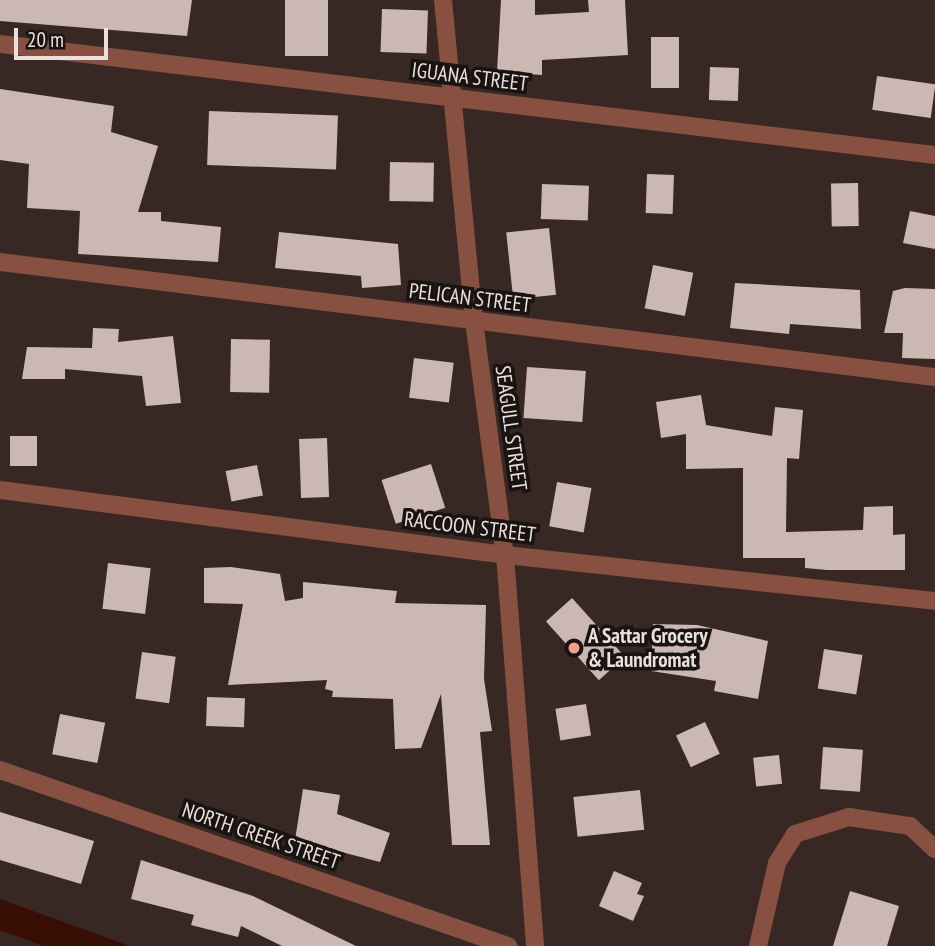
<!DOCTYPE html>
<html>
<head>
<meta charset="utf-8">
<style>
	body { margin:0 }
	#map { position:relative; width:935px; height:946px; overflow:hidden; background:#372824; font-family:"PT Sans Narrow",sans-serif }
	div>[style] { position:absolute }
	.water>* { inset:0; background:#380e04 }
	.building>* { inset:0; background:#cbb8b3; transform-origin:0 0 }
	.minor>* { height:18px; margin:-9px; padding:0 9px; transform-origin:9px; border-radius:9px; background:#875041 }
	.dots>* { width:19px; height:19px; translate:-50% -50%; box-sizing:border-box; border:4px solid #191311; border-radius:50% }
	span { translate:-50% -50%; white-space:nowrap; text-align:center; line-height:1.15; -webkit-text-stroke:7px #191311; paint-order:stroke }
	.street-label { font-size:21px; color:#eae0dd }
	.poi-label { font-size:21px; color:#eae0dd; font-weight:700 }
	.left { translate:0 -50%; text-align:left }
	.scale { position:absolute; left:14px; top:28px; width:94px; height:32px; box-sizing:border-box; border:4px solid #eae0dd; border-top:0; padding-left:9px; font-size:21px; line-height:24px; white-space:nowrap; color:#eae0dd; -webkit-text-stroke:5px #191311; paint-order:stroke }
</style>
</head>
<body>
<div id="map">
	<div class="water">
		<div style="clip-path:polygon(0 899px,130px 946px,43px 946px,0 930px)"></div>
	</div>
	<div class="building">
		<div style="clip-path:polygon(0 0,192px 0,187px 36px,0 21px)"></div>
		<div style="left:285px;top:0;width:43px;height:56px"></div>
		<div style="clip-path:polygon(501px 0,535px 0,535px 15px,589px 12px,588px 0,625px 0,628px 55px,542px 60px,542px 75px,497px 72px)"></div>
		<div style="left:382px;top:9px;width:46px;height:43px;rotate:2deg"></div>
		<div style="left:651px;top:37px;width:28px;height:51px"></div>
		<div style="left:710px;top:67px;width:29px;height:33px;rotate:2deg"></div>
		<div style="left:877px;top:76px;width:59px;height:34px;rotate:8deg"></div>
		<div style="clip-path:polygon(0 89px,114px 106px,111px 132px,158px 146px,138px 212px,161px 212px,161px 221px,221px 227px,218px 262px,78px 254px,80px 211px,27px 208px,29px 164px,0 160px)"></div>
		<div style="left:209px;top:111px;width:129px;height:54px;rotate:2deg"></div>
		<div style="left:390px;top:162px;width:44px;height:39px;rotate:1deg"></div>
		<div style="left:647px;top:174px;width:27px;height:39px;rotate:2deg"></div>
		<div style="left:858px;top:183px;width:43px;height:27px;rotate:89deg"></div>
		<div style="left:542px;top:184px;width:47px;height:35px;rotate:2deg"></div>
		<div style="clip-path:polygon(910px 211px,935px 216px,935px 249px,903px 243px)"></div>
		<div style="left:549px;top:228px;width:67px;height:43px;rotate:84deg"></div>
		<div style="clip-path:polygon(279px 232px,398px 244px,401px 285px,362px 288px,361px 276px,275px 268px)"></div>
		<div style="left:653px;top:265px;width:41px;height:44px;rotate:11deg"></div>
		<div style="clip-path:polygon(735px 283px,860px 290px,861px 329px,790px 324px,789px 334px,730px 328px)"></div>
		<div style="clip-path:polygon(905px 288px,935px 289px,935px 359px,902px 358px,903px 333px,884px 333px,893px 291px)"></div>
		<div style="clip-path:polygon(93px 328px,119px 329px,118px 342px,173px 336px,181px 403px,146px 406px,142px 376px,65px 369px,65px 379px,22px 379px,27px 347px,92px 348px)"></div>
		<div style="left:231px;top:339px;width:39px;height:53px;rotate:1deg"></div>
		<div style="left:414px;top:358px;width:40px;height:40px;rotate:7deg"></div>
		<div style="left:527px;top:367px;width:59px;height:51px;rotate:4deg"></div>
		<div style="clip-path:polygon(701px 395px,706px 425px,772px 436px,775px 407px,803px 410px,799px 459px,787px 458px,786px 532px,863px 530px,864px 507px,893px 506px,893px 535px,905px 534px,905px 570px,827px 570px,805px 568px,805px 558px,743px 558px,743px 468px,686px 469px,686px 434px,661px 438px,656px 402px)"></div>
		<div style="left:37px;top:436px;width:30px;height:27px;rotate:90deg"></div>
		<div style="left:327px;top:438px;width:59px;height:28px;rotate:88deg"></div>
		<div style="left:431px;top:464px;width:46px;height:52px;rotate:72deg"></div>
		<div style="left:257px;top:465px;width:31px;height:32px;rotate:79deg"></div>
		<div style="left:557px;top:482px;width:35px;height:45px;rotate:10deg"></div>
		<div style="left:108px;top:563px;width:43px;height:46px;rotate:7deg"></div>
		<div style="clip-path:polygon(231px 567px,280px 574px,285px 601px,303px 598px,303px 582px,397px 591px,395px 603px,486px 605px,484px 679px,492px 731px,480px 732px,490px 845px,452px 845px,441px 694px,421px 748px,395px 749px,393px 699px,332px 697px,333px 691px,325px 689px,327px 680px,228px 685px,243px 604px,204px 603px,204px 568px)"></div>
		<div style="left:572px;top:598px;width:79px;height:35px;rotate:48deg"></div>
		<div style="clip-path:polygon(653px 624px,697px 625px,768px 641px,758px 699px,714px 691px,716px 681px,651px 671px)"></div>
		<div style="left:824px;top:649px;width:39px;height:40px;rotate:9deg"></div>
		<div style="left:142px;top:652px;width:34px;height:47px;rotate:8deg"></div>
		<div style="left:207px;top:697px;width:38px;height:29px;rotate:2deg"></div>
		<div style="left:586px;top:704px;width:32px;height:31px;rotate:81deg"></div>
		<div style="left:60px;top:714px;width:46px;height:41px;rotate:11deg"></div>
		<div style="left:705px;top:722px;width:35px;height:32px;rotate:65deg"></div>
		<div style="left:823px;top:747px;width:40px;height:42px;rotate:4deg"></div>
		<div style="left:779px;top:755px;width:29px;height:26px;rotate:84deg"></div>
		<div style="clip-path:polygon(303px 789px,340px 795px,337px 814px,390px 833px,380px 862px,295px 840px)"></div>
		<div style="left:640px;top:790px;width:40px;height:67px;rotate:84deg"></div>
		<div style="clip-path:polygon(0 812px,94px 841px,81px 884px,0 860px)"></div>
		<div style="clip-path:polygon(141px 860px,253px 896px,356px 946px,282px 946px,241px 926px,238px 937px,191px 925px,194px 915px,131px 899px)"></div>
		<div style="clip-path:polygon(614px 871px,642px 883px,637px 894px,644px 896px,633px 921px,599px 906px)"></div>
		<div style="clip-path:polygon(850px 891px,899px 906px,887px 946px,833px 946px)"></div>
	</div>
	<div class="minor">
		<div style="left:443px;top:0;width:322px;rotate:84.5deg"></div>
		<div style="left:474px;top:321px;width:236px;rotate:82.5deg"></div>
		<div style="left:505px;top:555px;width:392px;rotate:85.6deg"></div>
		<div style="left:0;top:44px;width:942px;rotate:6.77deg"></div>
		<div style="left:0;top:262px;width:942px;rotate:7.01deg"></div>
		<div style="left:0;top:490px;width:509px;rotate:7.33deg"></div>
		<div style="left:505px;top:555px;width:432px;rotate:6.1deg"></div>
		<div style="left:0;top:770px;width:538px;rotate:19.11deg"></div>
		<div style="left:758px;top:946px;width:85px;rotate:-77.1deg"></div>
		<div style="left:777px;top:863px;width:34px;rotate:-58deg"></div>
		<div style="left:795px;top:834px;width:57px;rotate:-17.5deg"></div>
		<div style="left:849px;top:817px;width:62px;rotate:8.4deg"></div>
		<div style="left:910px;top:826px;width:34px;rotate:43deg"></div>
	</div>
	<div class="dots">
		<div style="left:574px;top:648px;background:#f49e87"></div>
	</div>
	<div class="street-label">
		<span style="left:470px;top:77px;rotate:7deg">IGUANA STREET</span>
		<span style="left:470px;top:298px;rotate:7deg">PELICAN STREET</span>
		<span style="left:511px;top:428px;rotate:82deg">SEAGULL STREET</span>
		<span style="left:470px;top:527px;rotate:7deg">RACCOON STREET</span>
		<span style="left:261px;top:836px;rotate:19deg">NORTH CREEK STREET</span>
	</div>
	<div class="poi-label">
		<span class="left" style="left:588px;top:648px">A Sattar Grocery<br>&amp; Laundromat</span>
	</div>
	<div class="scale">20 m</div>
</div>
</body>
</html>
